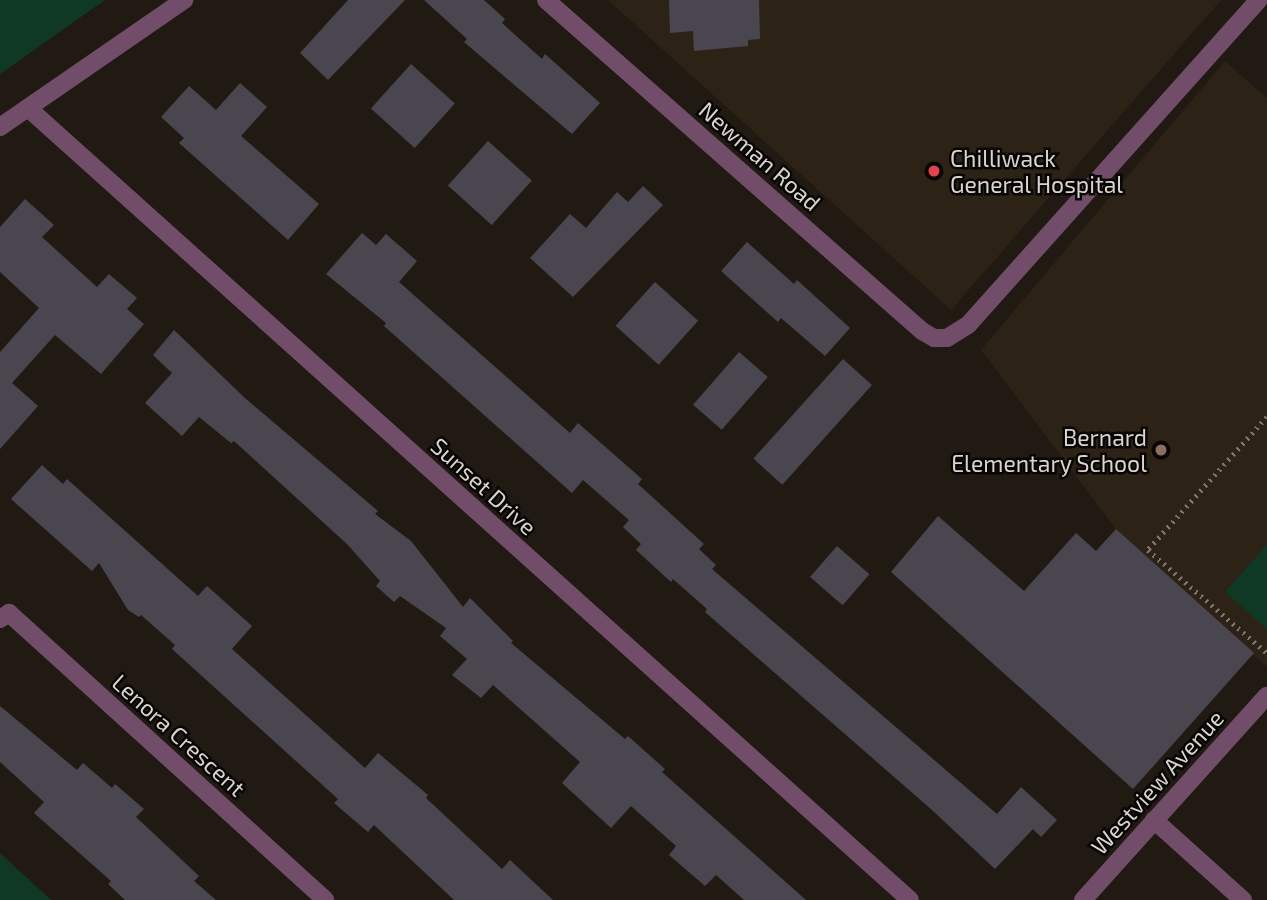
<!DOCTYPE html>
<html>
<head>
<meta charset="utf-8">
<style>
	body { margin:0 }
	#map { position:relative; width:1267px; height:900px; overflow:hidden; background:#211a13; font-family:"Exo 2",sans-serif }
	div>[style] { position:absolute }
	.built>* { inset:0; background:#2d2216 }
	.green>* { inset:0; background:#0f3924 }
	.building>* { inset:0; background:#4a464f; transform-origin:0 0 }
	.path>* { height:4.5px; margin-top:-2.25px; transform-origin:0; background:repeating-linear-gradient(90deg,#7c7670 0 2px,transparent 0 7px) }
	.minor>* { height:18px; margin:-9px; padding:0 9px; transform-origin:9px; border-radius:9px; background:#724d6a }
	.dots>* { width:19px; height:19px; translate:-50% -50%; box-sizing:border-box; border:4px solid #080604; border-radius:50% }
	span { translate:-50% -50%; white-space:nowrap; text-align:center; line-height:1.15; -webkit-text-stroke:5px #080604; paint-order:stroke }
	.street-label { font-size:23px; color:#d9d4cf }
	.poi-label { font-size:23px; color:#d9d4cf }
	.left { translate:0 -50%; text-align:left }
	.right { translate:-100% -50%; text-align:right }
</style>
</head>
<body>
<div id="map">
	<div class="built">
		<div style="clip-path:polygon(608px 0,1221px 0,951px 310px)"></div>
		<div style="clip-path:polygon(1225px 61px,1267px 98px,1267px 667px,1131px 549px,981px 350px)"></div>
	</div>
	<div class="green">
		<div style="clip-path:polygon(0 0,105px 0,0 74px)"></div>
		<div style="clip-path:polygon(1267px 545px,1267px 629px,1225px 592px)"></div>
		<div style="clip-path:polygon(0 853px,51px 900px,0 900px)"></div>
	</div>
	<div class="building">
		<div style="clip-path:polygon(348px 0,405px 0,328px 80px,300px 53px)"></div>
		<div style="clip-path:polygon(424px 0,484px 0,505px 19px,502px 23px,542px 59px,545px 54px,600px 103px,572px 134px,464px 42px,467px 39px)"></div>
		<div style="clip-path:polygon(669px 0,759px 0,760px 39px,748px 40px,748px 46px,694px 51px,693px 31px,670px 33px)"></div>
		<div style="left:411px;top:64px;width:59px;height:60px;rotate:42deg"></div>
		<div style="clip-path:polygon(240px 83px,267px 107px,241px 136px,319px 204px,288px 240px,179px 143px,184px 138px,161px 117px,189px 86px,216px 110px)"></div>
		<div style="left:488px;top:141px;width:59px;height:60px;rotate:42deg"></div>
		<div style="clip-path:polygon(643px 186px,663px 205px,573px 297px,530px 258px,570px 214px,586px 228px,617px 192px,628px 202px)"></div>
		<div style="clip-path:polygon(25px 199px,54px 225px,42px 237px,97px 287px,109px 274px,137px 298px,127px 309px,144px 324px,101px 374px,55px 335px,12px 383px,38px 406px,0 449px,0 352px,39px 308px,0 272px,0 227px)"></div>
		<div style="clip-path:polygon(362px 233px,376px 245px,386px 234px,417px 261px,399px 282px,570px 433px,578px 423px,642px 479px,638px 484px,704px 544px,699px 549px,716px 565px,712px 569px,997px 814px,1021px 787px,1057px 820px,1041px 837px,1033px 829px,995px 869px,932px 810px,705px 612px,707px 609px,673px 579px,671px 582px,636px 550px,641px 544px,623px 527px,629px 520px,583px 480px,572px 493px,384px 326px,386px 323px,326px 274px)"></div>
		<div style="clip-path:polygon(747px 242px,794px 284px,797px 280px,850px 328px,825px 356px,781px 318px,778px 322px,721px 271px)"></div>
		<div style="left:655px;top:282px;width:58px;height:59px;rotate:42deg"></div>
		<div style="clip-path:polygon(174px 330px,246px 399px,378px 511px,375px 514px,411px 541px,463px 607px,470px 598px,513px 641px,511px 643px,625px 739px,628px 736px,665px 769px,662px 772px,806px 900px,744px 900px,716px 875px,705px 886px,669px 855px,676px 846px,631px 806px,611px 828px,562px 783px,580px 762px,493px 685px,481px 698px,452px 675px,467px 659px,440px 636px,446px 628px,400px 596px,394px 602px,376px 586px,380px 581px,347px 544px,234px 441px,231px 443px,199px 417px,182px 436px,145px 403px,172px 373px,153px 355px)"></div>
		<div style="left:739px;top:352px;width:38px;height:70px;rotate:41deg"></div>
		<div style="left:843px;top:359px;width:39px;height:134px;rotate:42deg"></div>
		<div style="clip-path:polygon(42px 465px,63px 484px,67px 479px,198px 596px,207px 586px,252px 626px,232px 649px,365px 768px,378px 753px,428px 795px,426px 798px,502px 869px,510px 860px,553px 900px,454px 900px,374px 825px,368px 832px,334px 803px,338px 799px,172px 649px,175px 645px,141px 615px,139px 617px,128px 610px,99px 563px,92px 571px,11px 499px)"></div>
		<div style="clip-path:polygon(938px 516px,1024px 591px,1076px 533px,1096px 551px,1116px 529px,1254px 653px,1133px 789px,891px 572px)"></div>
		<div style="left:837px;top:546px;width:43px;height:41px;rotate:41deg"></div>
		<div style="clip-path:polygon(0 706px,77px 770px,83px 763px,112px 788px,115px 784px,144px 809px,136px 817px,199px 876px,194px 881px,216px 900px,125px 900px,108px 884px,111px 881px,34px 813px,44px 802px,0 762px)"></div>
	</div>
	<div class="path">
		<div style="left:1267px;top:417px;width:178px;rotate:131.8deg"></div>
		<div style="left:1148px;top:550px;width:157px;rotate:40.9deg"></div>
	</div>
	<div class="minor">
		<div style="left:546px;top:0;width:501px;rotate:41.36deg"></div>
		<div style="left:922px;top:331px;width:14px;rotate:30deg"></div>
		<div style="left:934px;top:338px;width:13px"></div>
		<div style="left:947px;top:338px;width:25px;rotate:-32deg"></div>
		<div style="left:968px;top:325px;width:436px;rotate:-48.2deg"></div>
		<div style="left:28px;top:108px;width:1185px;rotate:41.92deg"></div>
		<div style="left:0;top:127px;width:224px;rotate:-34.6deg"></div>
		<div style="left:0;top:619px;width:11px;rotate:-34deg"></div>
		<div style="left:9px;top:613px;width:427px;rotate:42.2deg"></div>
		<div style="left:1154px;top:820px;width:120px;rotate:42deg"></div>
		<div style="left:1083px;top:900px;width:275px;rotate:-48deg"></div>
	</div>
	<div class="dots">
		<div style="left:934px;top:171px;background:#e0444e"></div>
		<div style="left:1161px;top:450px;background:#8d6e63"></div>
	</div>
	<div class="street-label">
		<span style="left:760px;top:156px;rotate:41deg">Newman Road</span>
		<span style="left:484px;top:486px;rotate:42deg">Sunset Drive</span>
		<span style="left:179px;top:735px;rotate:42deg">Lenora Crescent</span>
		<span style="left:1157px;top:782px;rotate:-48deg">Westview Avenue</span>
	</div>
	<div class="poi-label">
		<span class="left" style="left:950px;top:171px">Chilliwack<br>General Hospital</span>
		<span class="right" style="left:1147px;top:450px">Bernard<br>Elementary School</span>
	</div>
</div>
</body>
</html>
